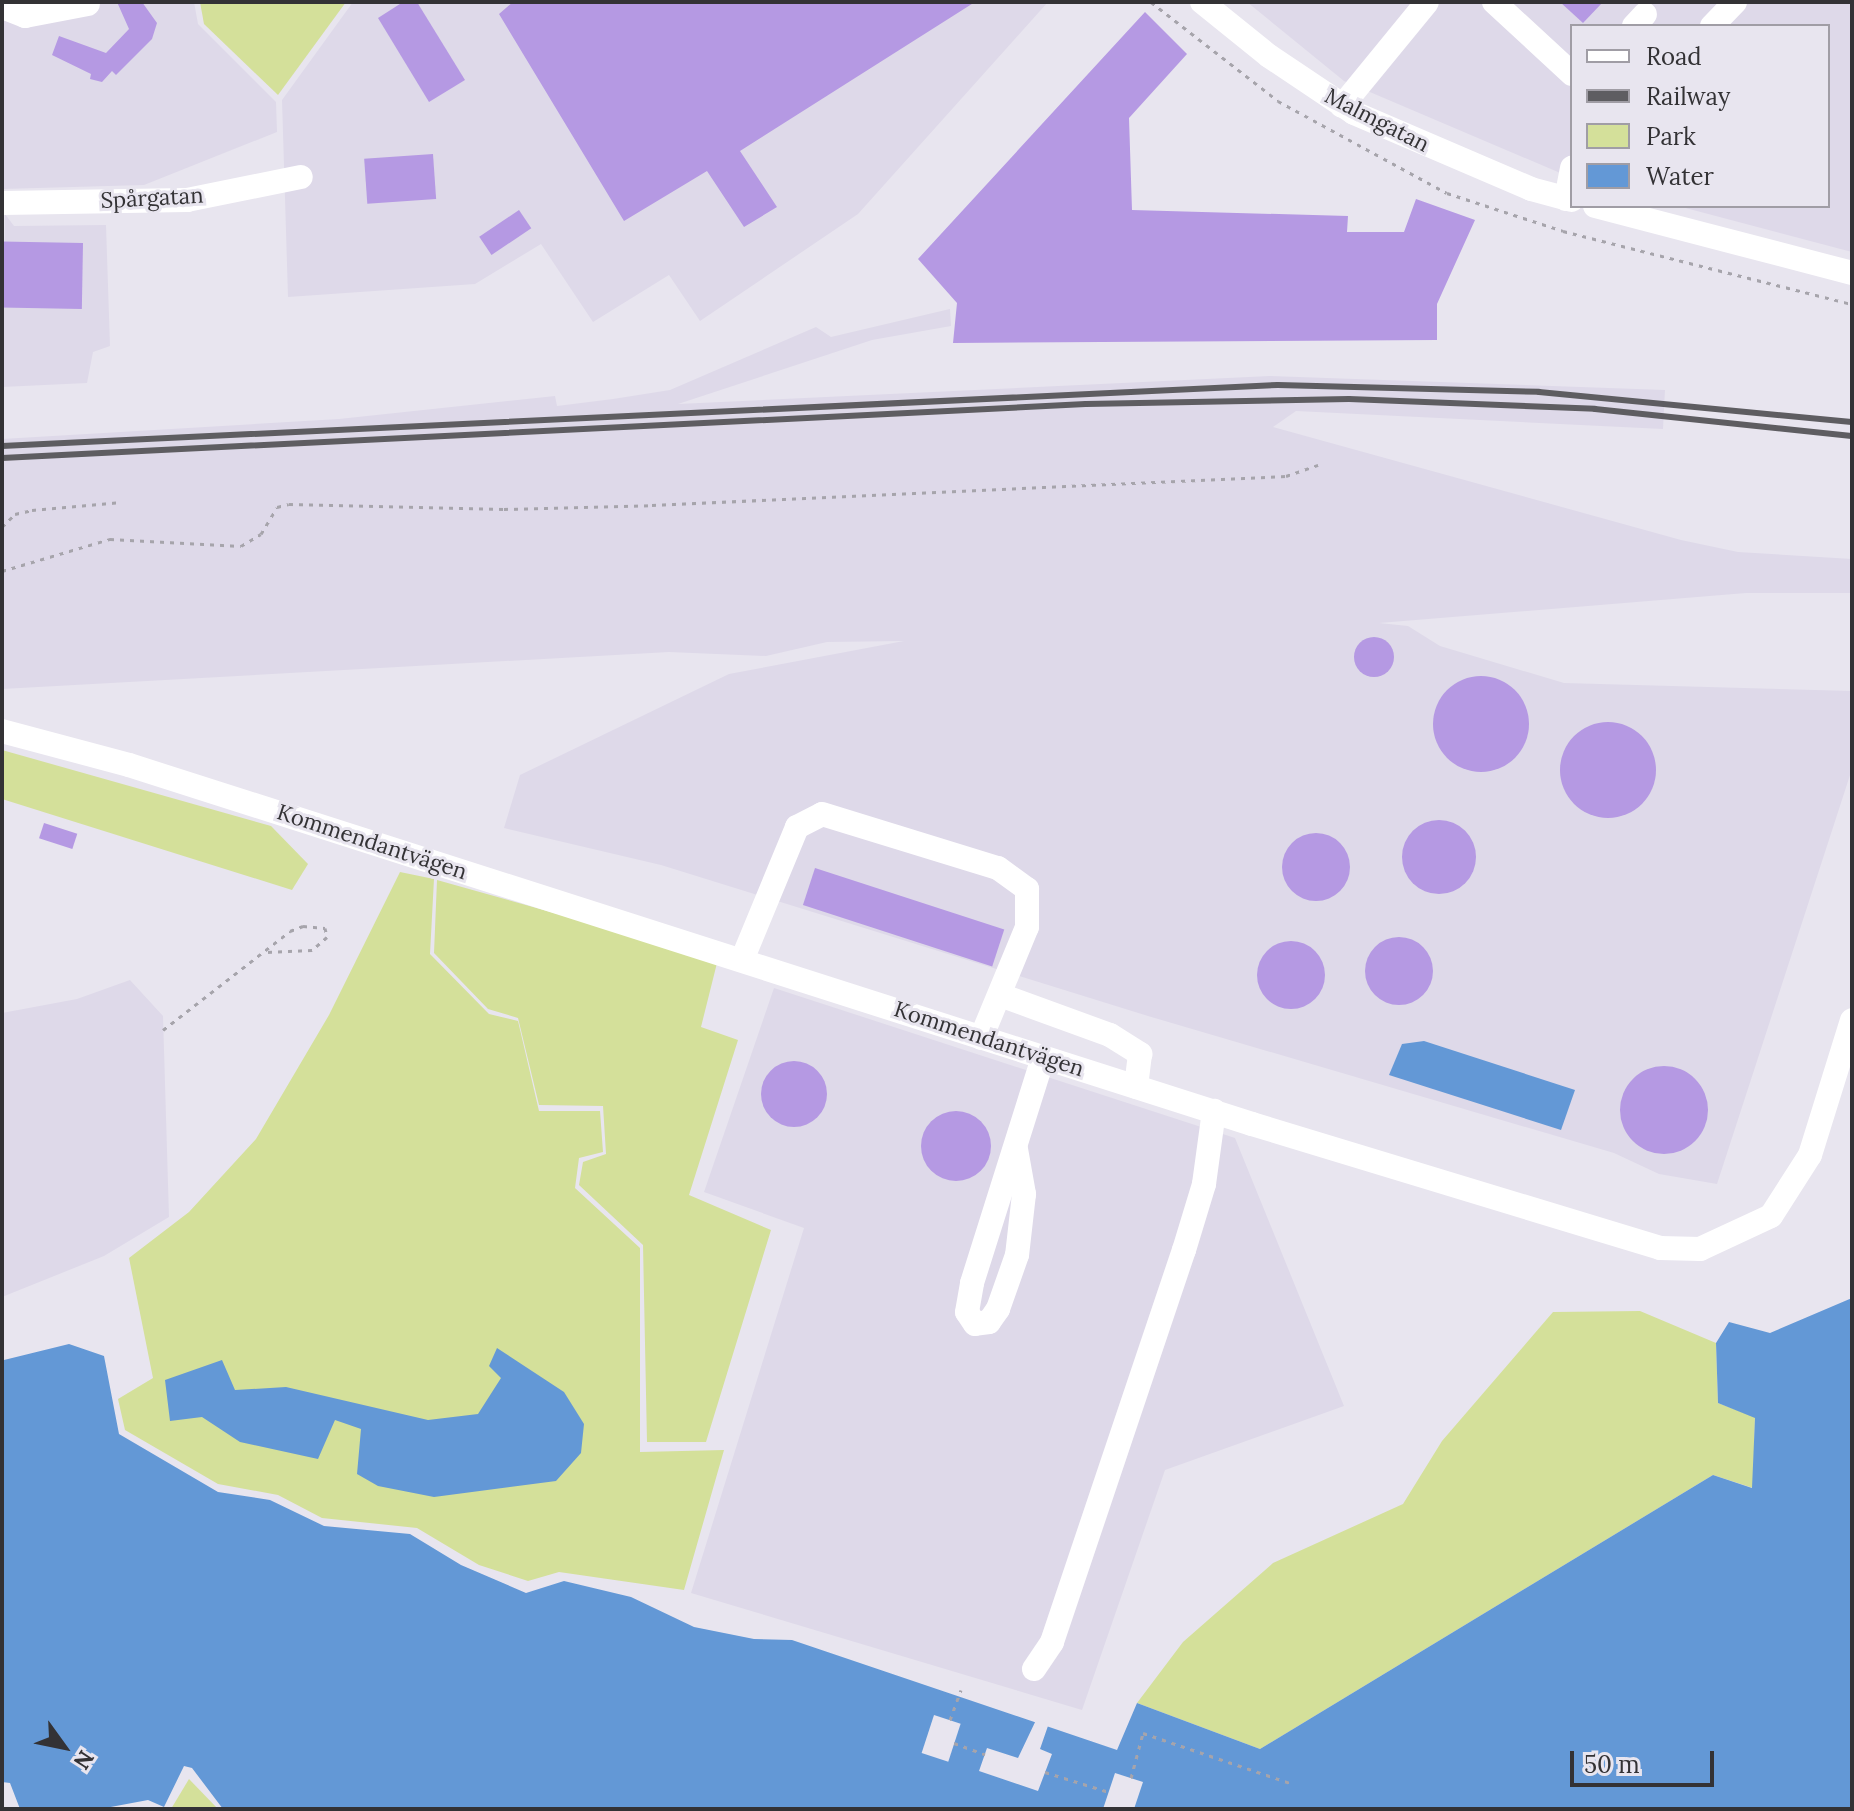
<!DOCTYPE html>
<html>
<head>
<meta charset="utf-8">
<style>
	body { margin:0 }
	#map { position:relative; width:1854px; height:1811px; overflow:hidden; background:#e8e5ef; font-family:Lora,serif }
	div>[style] { position:absolute }
	.built>* { inset:0; background:#ded9e9 }
	.green>* { inset:0; background:#d4e09a }
	.water>* { inset:0; background:#6398d6 }
	.pier>* { inset:0; background:#e8e5ef; transform-origin:0 0 }
	.building>* { inset:0; background:#b599e3; transform-origin:0 0 }
	.round { border-radius:50% }
	.path>* { height:3px; margin-top:-1.5px; transform-origin:0; background:repeating-linear-gradient(90deg,#a6a4ab 0 4px,transparent 0 10px) }
	.minor>* { height:24px; margin:-12px; padding:0 12px; transform-origin:12px; border-radius:12px; background:#fff }
	.rail>* { height:6px; margin:-3px; padding:0 3px; transform-origin:3px; border-radius:3px; background:#5e5d61 }
	span { translate:-50% -50%; white-space:nowrap; text-align:center; line-height:1.15; -webkit-text-stroke:6px #e8e5ef; paint-order:stroke }
	.street-label { font-size:22px; color:#333235 }
	.frame { position:absolute; inset:0; border:4px solid #333235; pointer-events:none }
	.legend { position:absolute; left:1570px; top:24px; width:260px; height:184px; box-sizing:border-box; background:#e8e5ef; border:2px solid #a09da5; margin:0; padding:10px 14px; list-style:none; font-size:24px; color:#333235 }
	.legend li { display:flex; align-items:center; gap:16px; height:40px }
	.legend b { width:40px; border:2px solid #a09da5 }
	.north { position:absolute; left:24px; top:1707px; width:80px; height:80px; -webkit-text-stroke:6px #e8e5ef; paint-order:stroke; rotate:123deg; font-size:22px; font-weight:700; line-height:32px; text-align:center; color:#333235 }
	.north::after { content:''; display:block; margin:auto; width:28px; height:36px; background:#333235; clip-path:polygon(50% 0,100% 100%,50% 72%,0 100%) }
	.scale { position:absolute; left:1570px; top:1751px; width:144px; height:36px; box-sizing:border-box; border:4px solid #333235; border-top:0; padding-left:10px; font-size:24px; line-height:28px; white-space:nowrap; color:#333235; -webkit-text-stroke:6px #e8e5ef; paint-order:stroke }
</style>
</head>
<body>
<div id="map">
	<div class="built">
		<div style="clip-path:polygon(2px 2px,194px 2px,198px 24px,276px 102px,277px 132px,144px 185px,2px 189px)"></div>
		<div style="clip-path:polygon(353px 2px,1048px 2px,858px 214px,700px 321px,669px 275px,593px 322px,541px 244px,475px 284px,288px 297px,282px 100px)"></div>
		<div style="clip-path:polygon(1247px 2px,1852px 2px,1852px 252px,1678px 206px,1828px 206px,1828px 26px,1572px 26px,1572px 178px,1344px 81px)"></div>
		<div style="clip-path:polygon(5px 214px,14px 226px,106px 225px,110px 346px,93px 352px,87px 383px,2px 387px)"></div>
		<div style="clip-path:polygon(950px 309px,951px 326px,872px 340px,678px 404px,1270px 376px,1665px 390px,1663px 429px,1296px 411px,1273px 427px,1681px 540px,1738px 552px,1852px 559px,1852px 593px,1746px 593px,1379px 623px,1408px 626px,1440px 646px,1564px 683px,1852px 691px,1852px 769px,1717px 1184px,1659px 1174px,1614px 1153px,1148px 1016px,661px 865px,504px 828px,520px 775px,729px 674px,904px 641px,827px 642px,766px 656px,669px 652px,2px 689px,2px 439px,339px 419px,555px 396px,557px 406px,613px 399px,670px 390px,816px 327px,831px 337px)"></div>
		<div style="clip-path:polygon(130px 980px,163px 1016px,169px 1217px,104px 1256px,2px 1297px,2px 1013px,77px 999px)"></div>
		<div style="clip-path:polygon(774px 988px,1235px 1138px,1344px 1406px,1165px 1470px,1082px 1710px,691px 1593px,804px 1228px,704px 1192px)"></div>
	</div>
	<div class="green">
		<div style="clip-path:polygon(200px 2px,346px 2px,278px 95px,204px 24px)"></div>
		<div style="clip-path:polygon(2px 750px,271px 826px,308px 864px,292px 890px,2px 799px)"></div>
		<div style="clip-path:polygon(400px 872px,434px 879px,430px 954px,489px 1014px,518px 1021px,539px 1111px,600px 1111px,603px 1152px,579px 1158px,575px 1188px,640px 1248px,640px 1452px,724px 1450px,684px 1590px,559px 1572px,528px 1581px,479px 1565px,417px 1528px,322px 1518px,278px 1495px,218px 1484px,125px 1430px,118px 1399px,153px 1378px,129px 1258px,189px 1212px,256px 1139px,329px 1015px)"></div>
		<div style="clip-path:polygon(437px 880px,718px 959px,701px 1027px,738px 1040px,689px 1195px,771px 1230px,706px 1442px,647px 1442px,643px 1245px,579px 1185px,583px 1162px,606px 1154px,603px 1106px,539px 1105px,518px 1018px,488px 1009px,434px 953px)"></div>
		<div style="clip-path:polygon(1640px 1311px,1716px 1343px,1718px 1403px,1755px 1417px,1753px 1488px,1713px 1475px,1260px 1749px,1137px 1703px,1183px 1642px,1273px 1563px,1403px 1504px,1442px 1441px,1553px 1312px)"></div>
		<div style="clip-path:polygon(189px 1779px,218px 1809px,171px 1809px)"></div>
	</div>
	<div class="water">
		<div style="clip-path:polygon(1424px 1041px,1575px 1090px,1561px 1130px,1389px 1075px,1402px 1044px)"></div>
		<div style="clip-path:polygon(1852px 1298px,1852px 1809px,223px 1809px,192px 1768px,184px 1766px,164px 1807px,148px 1800px,100px 1809px,20px 1809px,10px 1783px,2px 1782px,4px 1360px,69px 1344px,104px 1356px,119px 1434px,218px 1492px,270px 1500px,324px 1526px,410px 1534px,461px 1565px,526px 1593px,564px 1581px,631px 1597px,694px 1627px,754px 1639px,792px 1640px,1117px 1750px,1137px 1703px,1260px 1749px,1713px 1475px,1752px 1488px,1755px 1418px,1718px 1403px,1716px 1343px,1729px 1322px,1770px 1333px)"></div>
		<div style="clip-path:polygon(497px 1348px,564px 1392px,584px 1424px,581px 1453px,556px 1481px,434px 1497px,378px 1486px,357px 1474px,361px 1429px,335px 1420px,318px 1459px,240px 1442px,202px 1417px,170px 1421px,165px 1380px,222px 1360px,235px 1390px,286px 1387px,428px 1420px,478px 1414px,501px 1378px,489px 1366px)"></div>
	</div>
	<div class="pier">
		<div style="left:934px;top:1715px;width:28px;height:40px;rotate:18deg"></div>
		<div style="clip-path:polygon(1037px 1718px,1049px 1723px,1040px 1749px,1052px 1754px,1038px 1791px,979px 1771px,987px 1748px,1018px 1758px)"></div>
		<div style="clip-path:polygon(1115px 1773px,1143px 1782px,1134px 1809px,1103px 1809px)"></div>
	</div>
	<div class="building">
		<div style="clip-path:polygon(117px 2px,142px 2px,157px 23px,152px 39px,116px 75px,112px 71px,102px 82px,90px 79px,91px 74px,52px 55px,59px 36px,106px 53px,129px 29px)"></div>
		<div style="clip-path:polygon(403px 2px,417px 2px,465px 80px,429px 102px,378px 18px)"></div>
		<div style="clip-path:polygon(513px 2px,975px 2px,740px 151px,777px 207px,744px 227px,707px 171px,624px 221px,499px 14px)"></div>
		<div style="clip-path:polygon(1560px 2px,1603px 2px,1583px 23px)"></div>
		<div style="clip-path:polygon(1145px 12px,1187px 54px,1129px 118px,1132px 210px,1348px 216px,1347px 232px,1404px 232px,1416px 199px,1475px 220px,1437px 304px,1437px 340px,953px 343px,957px 303px,918px 259px)"></div>
		<div style="left:433px;top:154px;width:45px;height:69px;rotate:86deg"></div>
		<div style="left:519px;top:210px;width:22px;height:48px;rotate:56deg"></div>
		<div style="left:83px;top:243px;width:66px;height:81px;rotate:91deg"></div>
		<div class="round" style="left:1354px;top:637px;width:40px;height:40px"></div>
		<div class="round" style="left:1433px;top:676px;width:96px;height:96px"></div>
		<div class="round" style="left:1560px;top:722px;width:96px;height:96px"></div>
		<div class="round" style="left:1402px;top:820px;width:74px;height:74px"></div>
		<div style="left:44px;top:823px;width:35px;height:16px;rotate:18deg"></div>
		<div class="round" style="left:1282px;top:833px;width:68px;height:68px"></div>
		<div style="left:815px;top:868px;width:199px;height:39px;rotate:18deg"></div>
		<div class="round" style="left:1365px;top:937px;width:68px;height:68px"></div>
		<div class="round" style="left:1257px;top:941px;width:68px;height:68px"></div>
		<div class="round" style="left:761px;top:1061px;width:66px;height:66px"></div>
		<div class="round" style="left:1620px;top:1066px;width:88px;height:88px"></div>
		<div class="round" style="left:921px;top:1111px;width:70px;height:70px"></div>
	</div>
	<div class="path">
		<div style="left:1151px;top:2px;width:161px;rotate:37.9deg"></div>
		<div style="left:1278px;top:101px;width:192px;rotate:28.6deg"></div>
		<div style="left:1447px;top:193px;width:122px;rotate:18.1deg"></div>
		<div style="left:1563px;top:231px;width:298px;rotate:14.2deg"></div>
		<div style="left:2px;top:527px;width:18px;rotate:-45deg"></div>
		<div style="left:15px;top:514px;width:17px;rotate:-13deg"></div>
		<div style="left:32px;top:510px;width:90px;rotate:-5.1deg"></div>
		<div style="left:2px;top:571px;width:113px;rotate:-16.5deg"></div>
		<div style="left:110px;top:539px;width:131px;rotate:3.1deg"></div>
		<div style="left:241px;top:546px;width:23px;rotate:-31deg"></div>
		<div style="left:261px;top:534px;width:31px;rotate:-59deg"></div>
		<div style="left:277px;top:507px;width:12px;rotate:-14deg"></div>
		<div style="left:289px;top:504px;width:215px;rotate:1.3deg"></div>
		<div style="left:504px;top:509px;width:148px;rotate:-1.5deg"></div>
		<div style="left:652px;top:505px;width:635px;rotate:-2.62deg"></div>
		<div style="left:1286px;top:476px;width:34px;rotate:-19deg"></div>
		<div style="left:163px;top:1030px;width:161px;rotate:-37.9deg"></div>
		<div style="left:290px;top:931px;width:14px;rotate:-21deg"></div>
		<div style="left:303px;top:926px;width:22px;rotate:5deg"></div>
		<div style="left:325px;top:928px;width:9px;rotate:77deg"></div>
		<div style="left:327px;top:937px;width:20px;rotate:139deg"></div>
		<div style="left:312px;top:950px;width:46px;rotate:177.5deg"></div>
		<div style="left:950px;top:1720px;width:32px;rotate:-70deg"></div>
		<div style="left:954px;top:1743px;width:33px;rotate:20deg"></div>
		<div style="left:1045px;top:1772px;width:67px;rotate:17.4deg"></div>
		<div style="left:1131px;top:1778px;width:47px;rotate:-75.1deg"></div>
		<div style="left:1143px;top:1733px;width:155px;rotate:18.8deg"></div>
	</div>
	<div class="minor">
		<div style="left:1202px;top:2px;width:86px;rotate:38.9deg"></div>
		<div style="left:1269px;top:56px;width:102px;rotate:33.8deg"></div>
		<div style="left:1354px;top:113px;width:193px;rotate:23.2deg"></div>
		<div style="left:1531px;top:189px;width:42px;rotate:15deg"></div>
		<div style="left:1494px;top:2px;width:106px;rotate:42.7deg"></div>
		<div style="left:2px;top:7px;width:25px;rotate:21deg"></div>
		<div style="left:25px;top:16px;width:64px;rotate:-10.8deg"></div>
		<div style="left:1634px;top:26px;width:16px;rotate:-47deg"></div>
		<div style="left:1712px;top:26px;width:33px;rotate:-46deg"></div>
		<div style="left:1342px;top:106px;width:134px;rotate:-50.7deg"></div>
		<div style="left:1566px;top:199px;width:32px;rotate:-79deg"></div>
		<div style="left:2px;top:203px;width:185px;rotate:-0.9deg"></div>
		<div style="left:187px;top:200px;width:116px;rotate:-11.4deg"></div>
		<div style="left:1595px;top:206px;width:266px;rotate:14.6deg"></div>
		<div style="left:2px;top:731px;width:131px;rotate:15deg"></div>
		<div style="left:129px;top:765px;width:1179px;rotate:17.73deg"></div>
		<div style="left:1252px;top:1124px;width:426px;rotate:16.9deg"></div>
		<div style="left:1660px;top:1248px;width:40px;rotate:1.4deg"></div>
		<div style="left:1700px;top:1249px;width:78px;rotate:-24.9deg"></div>
		<div style="left:1771px;top:1216px;width:72px;rotate:-57.4deg"></div>
		<div style="left:1810px;top:1155px;width:141px;rotate:-72.7deg"></div>
		<div style="left:742px;top:960px;width:144px;rotate:-67.5deg"></div>
		<div style="left:797px;top:827px;width:28px;rotate:-27deg"></div>
		<div style="left:822px;top:814px;width:184px;rotate:17.1deg"></div>
		<div style="left:998px;top:868px;width:36px;rotate:36deg"></div>
		<div style="left:1027px;top:889px;width:38px;rotate:90deg"></div>
		<div style="left:1027px;top:927px;width:120px;rotate:112.5deg"></div>
		<div style="left:1000px;top:995px;width:117px;rotate:20deg"></div>
		<div style="left:1110px;top:1035px;width:36px;rotate:32deg"></div>
		<div style="left:1140px;top:1054px;width:33px;rotate:97deg"></div>
		<div style="left:1016px;top:1149px;width:46px;rotate:79.9deg"></div>
		<div style="left:1024px;top:1194px;width:61px;rotate:96.5deg"></div>
		<div style="left:1017px;top:1255px;width:57px;rotate:109.4deg"></div>
		<div style="left:998px;top:1309px;width:16px;rotate:125deg"></div>
		<div style="left:989px;top:1322px;width:14px;rotate:172deg"></div>
		<div style="left:975px;top:1324px;width:14px;rotate:-124deg"></div>
		<div style="left:967px;top:1312px;width:29px;rotate:-80deg"></div>
		<div style="left:972px;top:1283px;width:236px;rotate:-72.5deg"></div>
		<div style="left:1034px;top:1669px;width:32px;rotate:-56deg"></div>
		<div style="left:1052px;top:1642px;width:414px;rotate:-71.4deg"></div>
		<div style="left:1184px;top:1250px;width:69px;rotate:-73.1deg"></div>
		<div style="left:1204px;top:1184px;width:74px;rotate:-82.2deg"></div>
	</div>
	<div class="rail">
		<div style="left:2px;top:446px;width:1277px;rotate:-2.74deg"></div>
		<div style="left:1278px;top:385px;width:261px;rotate:1.5deg"></div>
		<div style="left:1539px;top:392px;width:314px;rotate:5.5deg"></div>
		<div style="left:2px;top:458px;width:1085px;rotate:-2.85deg"></div>
		<div style="left:1086px;top:404px;width:263px;rotate:-1.1deg"></div>
		<div style="left:1349px;top:399px;width:246px;rotate:2.3deg"></div>
		<div style="left:1595px;top:409px;width:258px;rotate:6deg"></div>
	</div>
	<div class="street-label">
		<span style="left:1377px;top:120px;rotate:27deg">Malmgatan</span>
		<span style="left:152px;top:198px;rotate:-3deg">Spårgatan</span>
		<span style="left:372px;top:842px;rotate:18deg">Kommendantvägen</span>
		<span style="left:989px;top:1039px;rotate:18deg">Kommendantvägen</span>
	</div>
	<div class="frame"></div>
	<ul class="legend">
	<li><b style="height:10px;background:#fff"></b>Road</li>
	<li><b style="height:10px;background:#5e5d61"></b>Railway</li>
	<li><b style="height:22px;background:#d4e09a"></b>Park</li>
	<li><b style="height:22px;background:#6398d6"></b>Water</li>
	</ul>
	<div class="north">N</div>
	<div class="scale">50 m</div>
</div>
</body>
</html>
